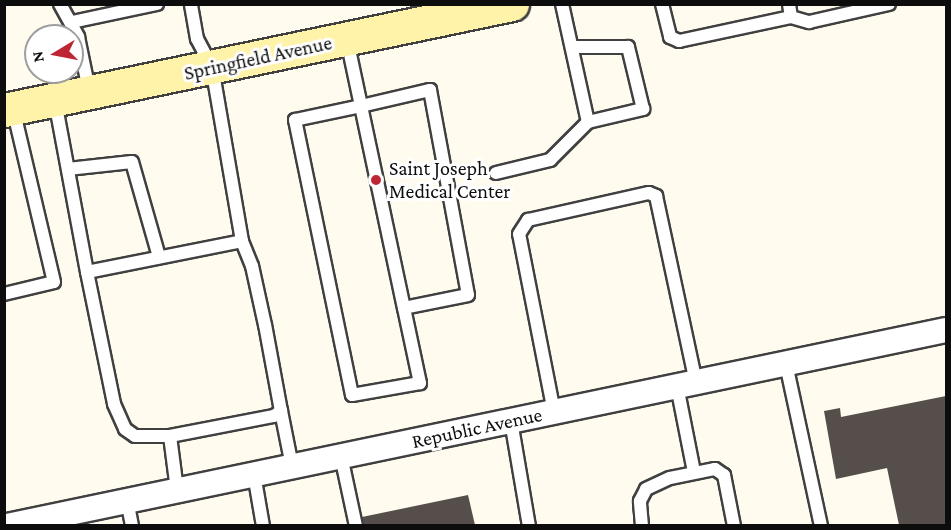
<!DOCTYPE html>
<html>
<head>
<meta charset="utf-8">
<style>
	body { margin:0 }
	#map { position:relative; width:951px; height:530px; overflow:hidden; background:#fffbee; font-family:"Crimson Pro",serif }
	div>[style] { position:absolute }
	.building>* { inset:0; background:#564e4a }
	.roads { filter:drop-shadow(2px 0 #404040) drop-shadow(-2px 0 #404040) drop-shadow(0 2px #404040) drop-shadow(0 -2px #404040) }
	.lane>* { height:12px; margin:-6px; padding:0 6px; transform-origin:6px; border-radius:6px; background:#fff }
	.street>* { height:24px; margin:-12px; padding:0 12px; transform-origin:12px; border-radius:12px; background:#fff }
	.secondary>* { height:33px; margin:-16.5px; padding:0 16.5px; transform-origin:16.5px; border-radius:16.5px; background:#fff2a9 }
	.dots>* { width:16px; height:16px; translate:-50% -50%; box-sizing:border-box; border:3px solid #fff; border-radius:50% }
	span { translate:-50% -50%; white-space:nowrap; text-align:center; line-height:1.15; -webkit-text-stroke:6px #fff; paint-order:stroke }
	.street-label { font-size:20px; color:#0d0d0d }
	.poi-label { font-size:20px; color:#0d0d0d }
	.left { translate:0 -50%; text-align:left }
	.frame { position:absolute; inset:0; border:6px solid #0d0d0d; pointer-events:none }
	.north { position:absolute; left:24px; top:24px; width:60px; height:60px; box-sizing:border-box; background:#fff; border:2px solid #9e9e9e; border-radius:50%; rotate:260deg; font-size:16px; font-weight:700; line-height:24px; text-align:center; color:#0d0d0d }
	.north::after { content:''; display:block; margin:auto; width:21px; height:27px; background:#bd2632; clip-path:polygon(50% 0,100% 100%,50% 72%,0 100%) }
</style>
</head>
<body>
<div id="map">
	<div class="building">
		<div style="clip-path:polygon(946px 396px,946px 525px,899px 525px,887px 468px,836px 479px,824px 411px,840px 408px,841px 417px)"></div>
		<div style="clip-path:polygon(468px 495px,475px 525px,364px 525px,362px 517px)"></div>
	</div>
	<div class="roads">
		<div class="lane">
			<div style="left:60px;top:4px;width:38px;rotate:61deg"></div>
			<div style="left:78px;top:37px;width:54px;rotate:78.3deg"></div>
			<div style="left:562px;top:4px;width:121px;rotate:77.6deg"></div>
			<div style="left:588px;top:122px;width:57px;rotate:-13.3deg"></div>
			<div style="left:643px;top:109px;width:64px;rotate:-103.6deg"></div>
			<div style="left:628px;top:47px;width:56px;rotate:180deg"></div>
			<div style="left:662px;top:4px;width:34px;rotate:76deg"></div>
			<div style="left:670px;top:37px;width:10px;rotate:24deg"></div>
			<div style="left:679px;top:41px;width:115px;rotate:-12.1deg"></div>
			<div style="left:791px;top:17px;width:13px;rotate:-99deg"></div>
			<div style="left:791px;top:17px;width:19px;rotate:16deg"></div>
			<div style="left:809px;top:22px;width:82px;rotate:-12.7deg"></div>
			<div style="left:72px;top:22px;width:87px;rotate:-12deg"></div>
			<div style="left:347px;top:40px;width:67px;rotate:78deg"></div>
			<div style="left:361px;top:106px;width:207px;rotate:78deg"></div>
			<div style="left:404px;top:308px;width:77px;rotate:78deg"></div>
			<div style="left:420px;top:383px;width:69px;rotate:170deg"></div>
			<div style="left:352px;top:395px;width:281px;rotate:-101.7deg"></div>
			<div style="left:295px;top:120px;width:67px;rotate:-12deg"></div>
			<div style="left:361px;top:106px;width:71px;rotate:-13.1deg"></div>
			<div style="left:430px;top:90px;width:208px;rotate:79.5deg"></div>
			<div style="left:468px;top:295px;width:65px;rotate:168.5deg"></div>
			<div style="left:55px;top:101px;width:174px;rotate:79.4deg"></div>
			<div style="left:87px;top:272px;width:158px;rotate:-11.3deg"></div>
			<div style="left:242px;top:241px;width:177px;rotate:-99.8deg"></div>
			<div style="left:212px;top:67px;width:32px;rotate:-118deg"></div>
			<div style="left:197px;top:39px;width:36px;rotate:-100deg"></div>
			<div style="left:68px;top:169px;width:64px;rotate:-6.2deg"></div>
			<div style="left:132px;top:162px;width:99px;rotate:74.1deg"></div>
			<div style="left:496px;top:173px;width:56px;rotate:-13.5deg"></div>
			<div style="left:550px;top:160px;width:54px;rotate:-45deg"></div>
			<div style="left:87px;top:272px;width:135px;rotate:78.4deg"></div>
			<div style="left:114px;top:404px;width:27px;rotate:66deg"></div>
			<div style="left:125px;top:429px;width:12px;rotate:35deg"></div>
			<div style="left:135px;top:436px;width:35px"></div>
			<div style="left:170px;top:436px;width:106px;rotate:-10.9deg"></div>
			<div style="left:274px;top:416px;width:9px;rotate:-36deg"></div>
			<div style="left:281px;top:411px;width:87px;rotate:-100.5deg"></div>
			<div style="left:265px;top:325px;width:60px;rotate:-102.4deg"></div>
			<div style="left:252px;top:266px;width:27px;rotate:-112deg"></div>
			<div style="left:4px;top:294px;width:51px;rotate:-13.5deg"></div>
			<div style="left:54px;top:282px;width:178px;rotate:-103.3deg"></div>
			<div style="left:786px;top:364px;width:166px;rotate:77.8deg"></div>
			<div style="left:677px;top:386px;width:88px;rotate:78.8deg"></div>
			<div style="left:281px;top:411px;width:56px;rotate:78.7deg"></div>
			<div style="left:554px;top:412px;width:181px;rotate:-101.1deg"></div>
			<div style="left:519px;top:234px;width:17px;rotate:-57deg"></div>
			<div style="left:528px;top:220px;width:124px;rotate:-12.6deg"></div>
			<div style="left:649px;top:193px;width:8px;rotate:23deg"></div>
			<div style="left:656px;top:196px;width:190px;rotate:77.9deg"></div>
			<div style="left:511px;top:421px;width:107px;rotate:80.3deg"></div>
			<div style="left:170px;top:436px;width:54px;rotate:82.6deg"></div>
			<div style="left:341px;top:456px;width:72px;rotate:77.9deg"></div>
			<div style="left:254px;top:474px;width:53px;rotate:80.2deg"></div>
			<div style="left:127px;top:500px;width:26px;rotate:79deg"></div>
			<div style="left:642px;top:526px;width:25px;rotate:-95deg"></div>
			<div style="left:640px;top:501px;width:13px;rotate:-63deg"></div>
			<div style="left:646px;top:489px;width:26px;rotate:-25deg"></div>
			<div style="left:670px;top:478px;width:46px;rotate:-11.3deg"></div>
			<div style="left:715px;top:469px;width:11px;rotate:34deg"></div>
			<div style="left:724px;top:475px;width:52px;rotate:78.9deg"></div>
		</div>
		<div class="street">
			<div style="left:7px;top:526px;width:959px;rotate:-11.79deg"></div>
		</div>
		<div class="secondary">
			<div style="left:4px;top:110px;width:519px;rotate:-11.79deg"></div>
		</div>
	</div>
	<div class="dots">
		<div style="left:376px;top:180px;background:#bd2632"></div>
	</div>
	<div class="street-label">
		<span style="left:258px;top:58px;rotate:-12deg">Springfield Avenue</span>
		<span style="left:477px;top:428px;rotate:-12deg">Republic Avenue</span>
	</div>
	<div class="poi-label">
		<span class="left" style="left:389px;top:180px">Saint Joseph<br>Medical Center</span>
	</div>
	<div class="frame"></div>
	<div class="north">N</div>
</div>
</body>
</html>
